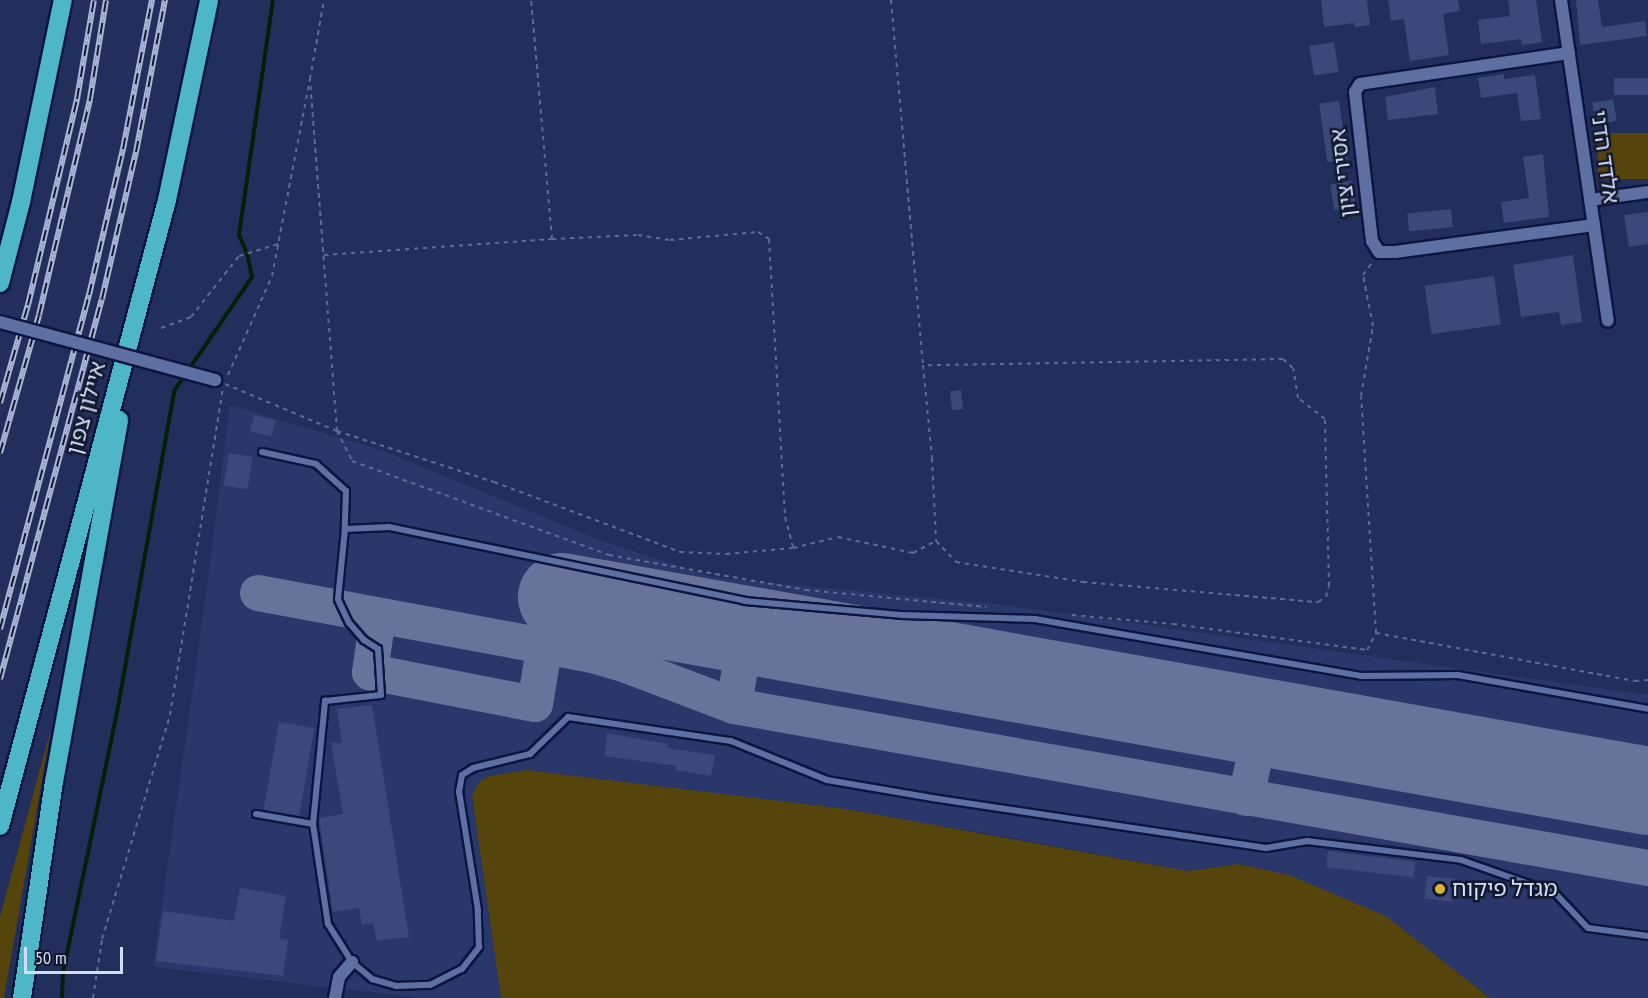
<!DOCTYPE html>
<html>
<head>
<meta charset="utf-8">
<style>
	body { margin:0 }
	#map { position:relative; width:1648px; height:998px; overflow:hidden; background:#222f5c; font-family:"PT Sans Narrow","Noto Sans Hebrew",sans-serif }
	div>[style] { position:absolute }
	.built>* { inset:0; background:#29376b }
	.green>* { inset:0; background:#56440d; transform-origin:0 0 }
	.stream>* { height:4px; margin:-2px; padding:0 2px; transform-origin:2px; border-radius:2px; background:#002107 }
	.taxiway>* { height:36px; margin:-18px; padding:0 18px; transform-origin:18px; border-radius:18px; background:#66739a }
	.runway>* { height:88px; margin:-44px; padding:0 44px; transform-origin:44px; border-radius:44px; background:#66739a }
	.building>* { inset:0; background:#3a4979; transform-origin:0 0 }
	.path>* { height:2px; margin-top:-1px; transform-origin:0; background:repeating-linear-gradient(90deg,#5e6b92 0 4.5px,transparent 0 9px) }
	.roads { filter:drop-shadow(2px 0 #0c153f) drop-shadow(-2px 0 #0c153f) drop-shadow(0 2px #0c153f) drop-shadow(0 -2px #0c153f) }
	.lane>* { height:6px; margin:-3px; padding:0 3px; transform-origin:3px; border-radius:3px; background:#5e6fa2 }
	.street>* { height:12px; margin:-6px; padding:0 6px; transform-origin:6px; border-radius:6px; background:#5e6fa2 }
	.highway>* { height:18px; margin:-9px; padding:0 9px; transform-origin:9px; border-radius:9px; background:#4db7c8 }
	.rail>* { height:6px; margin-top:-3px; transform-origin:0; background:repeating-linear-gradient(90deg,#13192d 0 11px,#abb7d7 0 22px); box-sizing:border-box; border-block:2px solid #abb7d7 }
	.bridges { filter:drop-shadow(2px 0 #0c153f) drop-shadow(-2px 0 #0c153f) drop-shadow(0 2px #0c153f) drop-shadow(0 -2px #0c153f) }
	.street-bridge>* { height:12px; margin:-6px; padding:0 6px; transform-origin:6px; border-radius:6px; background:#5e6fa2 }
	.dots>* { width:16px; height:16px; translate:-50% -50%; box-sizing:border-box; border:3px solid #13192d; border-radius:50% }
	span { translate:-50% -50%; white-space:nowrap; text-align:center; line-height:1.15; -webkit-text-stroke:5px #13192d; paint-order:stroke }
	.street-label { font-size:22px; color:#d3defa }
	.poi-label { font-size:22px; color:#d3defa }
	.left { translate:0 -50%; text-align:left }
	.scale { position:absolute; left:24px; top:947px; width:99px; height:27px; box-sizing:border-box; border:3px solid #d3defa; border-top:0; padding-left:8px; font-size:18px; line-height:21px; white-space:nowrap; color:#d3defa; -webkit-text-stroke:4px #13192d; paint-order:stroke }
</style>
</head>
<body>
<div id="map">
	<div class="built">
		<div style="clip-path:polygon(230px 405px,381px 450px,605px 542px,713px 577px,1004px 605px,1648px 695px,1648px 998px,1490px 998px,1386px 916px,1238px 864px,1188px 871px,981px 832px,526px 770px,489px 776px,472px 795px,501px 998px,422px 998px,153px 967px,198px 654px)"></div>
	</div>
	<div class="green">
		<div style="left:1648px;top:133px;width:46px;height:50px;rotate:90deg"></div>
		<div style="clip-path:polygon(51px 728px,4px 998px,0 998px,0 917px)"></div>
		<div style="clip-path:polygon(526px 770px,846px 809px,1188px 871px,1238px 864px,1289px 875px,1386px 916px,1490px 998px,501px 998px,472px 795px,480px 781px,489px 776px)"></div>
	</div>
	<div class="stream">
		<div style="left:62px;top:998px;width:25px;rotate:-88deg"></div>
		<div style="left:63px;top:973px;width:260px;rotate:-78.3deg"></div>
		<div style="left:116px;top:718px;width:332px;rotate:-79.9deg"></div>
		<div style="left:174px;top:391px;width:138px;rotate:-55.6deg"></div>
		<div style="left:252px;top:277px;width:25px;rotate:-102deg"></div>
		<div style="left:247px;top:253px;width:20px;rotate:-114deg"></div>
		<div style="left:239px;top:235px;width:237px;rotate:-81.8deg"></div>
	</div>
	<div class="taxiway">
		<div style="left:258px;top:593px;width:340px;rotate:10.5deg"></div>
		<div style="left:592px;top:655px;width:35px;rotate:16deg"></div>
		<div style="left:626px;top:665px;width:116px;rotate:20.8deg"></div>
		<div style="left:734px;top:706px;width:928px;rotate:10.05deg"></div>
		<div style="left:353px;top:612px;width:25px;rotate:9deg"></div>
		<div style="left:378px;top:616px;width:57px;rotate:98.1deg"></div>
		<div style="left:370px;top:672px;width:168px;rotate:11deg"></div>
		<div style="left:535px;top:704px;width:74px;rotate:-80.7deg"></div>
		<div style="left:547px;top:631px;width:37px;rotate:-66deg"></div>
		<div style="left:734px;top:706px;width:77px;rotate:-81deg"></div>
		<div style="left:1246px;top:798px;width:78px;rotate:-78.1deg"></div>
	</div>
	<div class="runway">
		<div style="left:562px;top:597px;width:1103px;rotate:10.13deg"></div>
	</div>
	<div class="building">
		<div style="clip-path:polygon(1321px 0,1367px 0,1370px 25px,1355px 27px,1354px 23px,1324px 27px)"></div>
		<div style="clip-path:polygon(1388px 0,1458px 0,1460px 11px,1443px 14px,1449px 55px,1410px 61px,1404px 19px,1391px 21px)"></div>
		<div style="clip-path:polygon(1508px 0,1536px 0,1542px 42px,1522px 45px,1521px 39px,1481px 44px,1478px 20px,1510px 16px)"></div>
		<div style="clip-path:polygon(1576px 0,1598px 0,1602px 27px,1645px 21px,1647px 36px,1580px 45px)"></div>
		<div style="left:1334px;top:42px;width:30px;height:25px;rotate:81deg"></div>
		<div style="clip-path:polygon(1504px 74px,1504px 79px,1535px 75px,1541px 119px,1521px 121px,1517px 93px,1481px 98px,1478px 78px)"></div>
		<div style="left:1648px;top:78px;width:17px;height:34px;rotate:90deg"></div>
		<div style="clip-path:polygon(1435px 87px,1438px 114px,1388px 120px,1385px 97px)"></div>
		<div style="left:1613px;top:99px;width:22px;height:21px;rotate:80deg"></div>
		<div style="left:1339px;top:101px;width:59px;height:20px;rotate:82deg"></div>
		<div style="clip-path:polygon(1543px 154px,1549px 217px,1504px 223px,1501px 202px,1529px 198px,1523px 157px)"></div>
		<div style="left:1352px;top:181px;width:26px;height:22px;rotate:81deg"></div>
		<div style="left:1451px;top:209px;width:18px;height:44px;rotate:84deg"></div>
		<div style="clip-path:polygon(1648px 212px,1648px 244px,1629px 247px,1624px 215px)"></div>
		<div style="clip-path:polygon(1573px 255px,1582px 322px,1561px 325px,1559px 312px,1521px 317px,1513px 265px)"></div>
		<div style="left:1494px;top:276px;width:49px;height:70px;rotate:82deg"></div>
		<div style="left:961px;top:390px;width:19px;height:11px;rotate:84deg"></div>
		<div style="left:254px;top:415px;width:22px;height:17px;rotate:13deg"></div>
		<div style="left:229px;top:453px;width:24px;height:33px;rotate:9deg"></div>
		<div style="clip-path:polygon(372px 705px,409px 937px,377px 941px,373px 923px,362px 925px,359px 908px,333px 912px,319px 818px,343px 814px,331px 742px,342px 743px,337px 709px)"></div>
		<div style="left:279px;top:722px;width:36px;height:89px;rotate:10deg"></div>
		<div style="clip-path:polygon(607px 733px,668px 744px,667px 748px,715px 755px,711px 776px,676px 770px,676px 766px,605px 756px)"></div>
		<div style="left:1328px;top:851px;width:88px;height:16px;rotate:7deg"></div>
		<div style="left:1427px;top:876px;width:28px;height:23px;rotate:6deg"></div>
		<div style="clip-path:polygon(240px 888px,286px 896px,279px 938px,288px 940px,283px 976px,156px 961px,163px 911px,234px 921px)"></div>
	</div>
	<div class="path">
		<div style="left:891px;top:0;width:366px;rotate:85deg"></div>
		<div style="left:923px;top:365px;width:93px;rotate:84.5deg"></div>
		<div style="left:932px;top:458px;width:83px;rotate:87.2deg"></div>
		<div style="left:936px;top:541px;width:29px;rotate:46deg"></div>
		<div style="left:956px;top:562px;width:129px;rotate:8.9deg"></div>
		<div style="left:1083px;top:582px;width:236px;rotate:4.9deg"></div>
		<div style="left:1318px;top:602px;width:9px;rotate:-32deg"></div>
		<div style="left:1326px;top:597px;width:11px;rotate:-75deg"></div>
		<div style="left:1329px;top:586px;width:167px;rotate:-91.4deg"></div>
		<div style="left:1325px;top:419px;width:34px;rotate:-142deg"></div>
		<div style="left:1298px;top:398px;width:30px;rotate:-99deg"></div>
		<div style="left:1293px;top:368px;width:13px;rotate:-138deg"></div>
		<div style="left:1283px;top:359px;width:360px;rotate:179deg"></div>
		<div style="left:552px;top:239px;width:86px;rotate:-2.7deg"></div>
		<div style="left:638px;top:235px;width:32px;rotate:9deg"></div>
		<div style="left:670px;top:240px;width:88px;rotate:-5.2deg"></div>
		<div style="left:758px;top:232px;width:13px;rotate:32deg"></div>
		<div style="left:769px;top:239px;width:278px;rotate:86.7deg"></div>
		<div style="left:785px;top:517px;width:31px;rotate:75deg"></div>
		<div style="left:324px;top:255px;width:229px;rotate:-4deg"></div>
		<div style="left:552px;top:239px;width:240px;rotate:-95deg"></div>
		<div style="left:161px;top:328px;width:32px;rotate:-20deg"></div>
		<div style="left:191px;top:317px;width:78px;rotate:-51.8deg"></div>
		<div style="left:239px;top:256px;width:41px;rotate:-17.1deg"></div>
		<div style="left:228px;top:375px;width:108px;rotate:-66deg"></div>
		<div style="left:272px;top:276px;width:201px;rotate:-79.1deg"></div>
		<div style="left:225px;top:384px;width:121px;rotate:22.8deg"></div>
		<div style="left:337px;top:431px;width:353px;rotate:-94.4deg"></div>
		<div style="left:310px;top:79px;width:80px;rotate:-80deg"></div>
		<div style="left:337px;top:431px;width:34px;rotate:63deg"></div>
		<div style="left:352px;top:461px;width:274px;rotate:20.1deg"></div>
		<div style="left:609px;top:555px;width:200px;rotate:10.1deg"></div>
		<div style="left:806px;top:590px;width:181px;rotate:5.4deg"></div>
		<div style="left:337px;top:431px;width:165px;rotate:18deg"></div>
		<div style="left:494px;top:482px;width:199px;rotate:20.6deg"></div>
		<div style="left:680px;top:552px;width:46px;rotate:2.5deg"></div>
		<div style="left:726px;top:554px;width:67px;rotate:-5.1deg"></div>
		<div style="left:793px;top:548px;width:46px;rotate:-13.7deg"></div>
		<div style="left:838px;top:537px;width:77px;rotate:12deg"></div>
		<div style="left:913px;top:553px;width:26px;rotate:-28deg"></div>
		<div style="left:1072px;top:615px;width:101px;rotate:5.1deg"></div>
		<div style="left:1173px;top:624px;width:196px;rotate:7.6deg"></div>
		<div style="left:1367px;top:650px;width:19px;rotate:-62deg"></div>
		<div style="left:1376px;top:633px;width:237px;rotate:-93.6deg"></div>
		<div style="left:1361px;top:396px;width:71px;rotate:-80.3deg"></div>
		<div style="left:1373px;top:326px;width:52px;rotate:-101.1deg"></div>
		<div style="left:1363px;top:275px;width:17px;rotate:-54deg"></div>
		<div style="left:1376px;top:633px;width:263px;rotate:10.5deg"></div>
		<div style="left:1635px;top:681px;width:13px;rotate:-4deg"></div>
		<div style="left:93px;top:998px;width:60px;rotate:-81.3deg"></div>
		<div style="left:102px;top:939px;width:234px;rotate:-73.1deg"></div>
		<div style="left:170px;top:715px;width:330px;rotate:-80.8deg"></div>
	</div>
	<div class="roads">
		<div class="lane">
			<div style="left:262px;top:452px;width:55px;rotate:12.5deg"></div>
			<div style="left:316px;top:464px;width:40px;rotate:42deg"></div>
			<div style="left:346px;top:491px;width:38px;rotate:92deg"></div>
			<div style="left:256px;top:814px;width:58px;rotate:10deg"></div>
			<div style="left:313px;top:824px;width:101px;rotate:81.5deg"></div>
			<div style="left:328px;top:924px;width:45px;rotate:57.7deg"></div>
			<div style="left:352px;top:962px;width:26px;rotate:40deg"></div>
			<div style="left:372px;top:979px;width:25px;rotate:16deg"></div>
			<div style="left:396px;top:986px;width:34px;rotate:-2deg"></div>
			<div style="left:430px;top:985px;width:36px;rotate:-27deg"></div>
			<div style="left:462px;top:969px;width:28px;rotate:-52deg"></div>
			<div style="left:479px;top:947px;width:37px;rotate:-92deg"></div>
			<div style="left:478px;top:910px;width:120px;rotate:-99.1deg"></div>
			<div style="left:459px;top:792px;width:17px;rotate:-80deg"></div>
			<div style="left:462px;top:775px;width:13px;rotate:-32deg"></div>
			<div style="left:473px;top:768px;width:59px;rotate:-13.8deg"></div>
			<div style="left:530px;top:754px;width:53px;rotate:-44.2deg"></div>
			<div style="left:568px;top:717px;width:165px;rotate:8.4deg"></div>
			<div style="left:731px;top:741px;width:104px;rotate:22.1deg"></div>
			<div style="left:827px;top:780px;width:107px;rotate:9.7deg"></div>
			<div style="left:932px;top:798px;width:338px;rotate:8.5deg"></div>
			<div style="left:1266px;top:848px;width:42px;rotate:-9.7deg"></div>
			<div style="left:1307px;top:841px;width:155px;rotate:7deg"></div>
			<div style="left:1461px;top:860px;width:100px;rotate:19.3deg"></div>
			<div style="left:1555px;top:893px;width:48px;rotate:46.7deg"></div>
			<div style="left:1588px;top:928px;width:61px;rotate:7.6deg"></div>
			<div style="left:313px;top:824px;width:124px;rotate:-84.4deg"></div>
			<div style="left:325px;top:701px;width:56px;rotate:-6.1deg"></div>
			<div style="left:381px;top:695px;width:46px;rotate:-93.7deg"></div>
			<div style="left:378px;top:649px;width:17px;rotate:-147deg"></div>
			<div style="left:364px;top:640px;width:23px;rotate:-131deg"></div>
			<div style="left:349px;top:623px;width:26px;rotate:-115deg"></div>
			<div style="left:338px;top:599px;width:70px;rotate:-84.3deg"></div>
			<div style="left:345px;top:529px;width:44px;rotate:-2.6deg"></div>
			<div style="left:389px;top:527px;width:364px;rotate:11.7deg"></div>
			<div style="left:745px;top:601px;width:159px;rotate:5.1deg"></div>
			<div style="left:903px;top:615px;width:132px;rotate:1.7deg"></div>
			<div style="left:1035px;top:619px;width:331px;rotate:9.9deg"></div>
			<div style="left:1361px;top:676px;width:97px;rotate:-0.6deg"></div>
			<div style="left:1458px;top:675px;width:193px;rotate:10.1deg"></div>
		</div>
		<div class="street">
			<div style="left:1561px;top:0;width:324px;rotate:81.7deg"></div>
			<div style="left:1569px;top:53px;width:211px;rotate:171.6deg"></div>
			<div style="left:1360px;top:84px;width:9px;rotate:122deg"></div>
			<div style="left:1355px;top:92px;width:150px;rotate:83.5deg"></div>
			<div style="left:1372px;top:241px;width:13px;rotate:58deg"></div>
			<div style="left:1379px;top:252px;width:16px"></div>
			<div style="left:1395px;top:252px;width:201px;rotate:-7.7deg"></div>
			<div style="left:1590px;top:200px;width:59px;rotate:-7.9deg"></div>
			<div style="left:335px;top:998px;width:21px;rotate:-79deg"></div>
			<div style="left:339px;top:977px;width:20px;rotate:-49deg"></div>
		</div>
		<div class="highway">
			<div style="left:0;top:283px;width:84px;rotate:-75.5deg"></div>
			<div style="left:21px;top:202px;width:206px;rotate:-78.3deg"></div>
			<div style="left:0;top:826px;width:648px;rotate:-75.06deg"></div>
			<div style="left:167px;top:200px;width:204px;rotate:-78.1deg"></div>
			<div style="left:22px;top:998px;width:218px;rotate:-81.6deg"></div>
			<div style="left:54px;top:782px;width:368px;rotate:-79.8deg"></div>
		</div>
	</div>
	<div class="rail">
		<div style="left:0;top:403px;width:102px;rotate:-74.1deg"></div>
		<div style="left:28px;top:305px;width:212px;rotate:-76.6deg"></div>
		<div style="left:77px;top:99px;width:100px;rotate:-80.3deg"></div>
		<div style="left:0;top:453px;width:143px;rotate:-74.2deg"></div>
		<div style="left:39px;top:315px;width:222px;rotate:-76.7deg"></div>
		<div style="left:90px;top:99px;width:100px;rotate:-80.8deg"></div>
		<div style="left:0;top:629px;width:346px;rotate:-75.1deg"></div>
		<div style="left:89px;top:295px;width:150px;rotate:-76.9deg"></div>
		<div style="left:123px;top:149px;width:152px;rotate:-79deg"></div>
		<div style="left:0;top:679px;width:393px;rotate:-75deg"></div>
		<div style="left:102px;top:299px;width:151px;rotate:-77deg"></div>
		<div style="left:136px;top:152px;width:155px;rotate:-79.2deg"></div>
	</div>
	<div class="bridges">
		<div class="street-bridge">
			<div style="left:0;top:322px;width:223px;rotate:15.1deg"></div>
		</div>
	</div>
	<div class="dots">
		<div style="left:1440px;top:889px;background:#dcb233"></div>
	</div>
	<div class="street-label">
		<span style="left:1605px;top:157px;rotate:82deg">אלדד הדני</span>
		<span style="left:1343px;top:173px;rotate:-97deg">אסירי ציון</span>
		<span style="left:86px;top:408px;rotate:-75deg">איילון צפון</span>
	</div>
	<div class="poi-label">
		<span class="left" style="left:1452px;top:889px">מגדל פיקוח</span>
	</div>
	<div class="scale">50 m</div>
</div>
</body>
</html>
